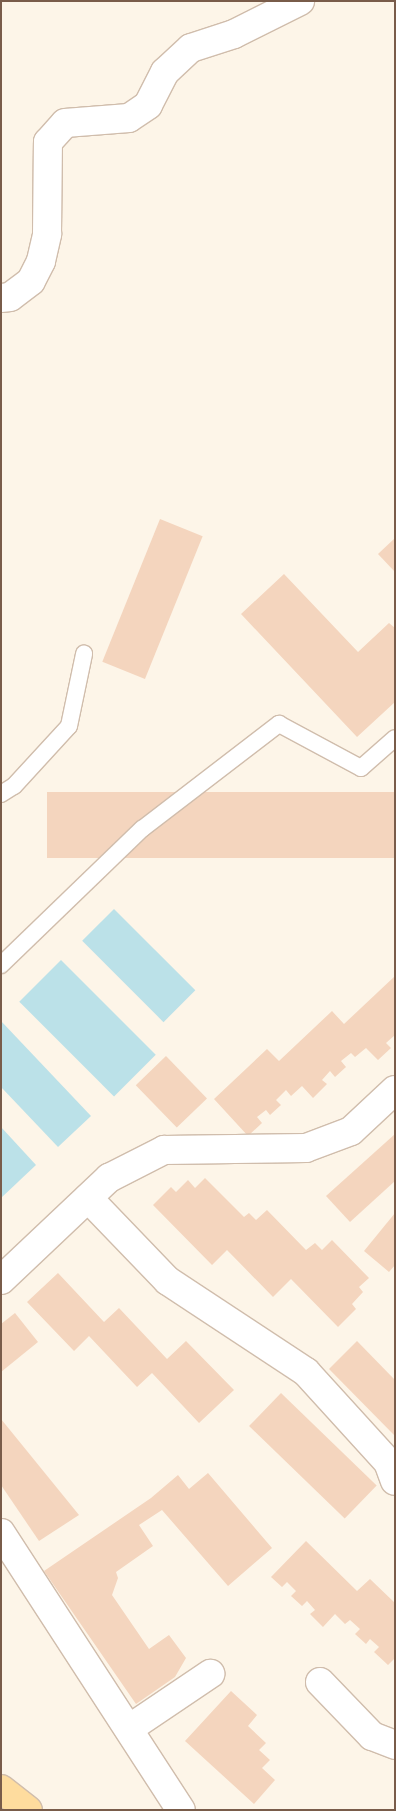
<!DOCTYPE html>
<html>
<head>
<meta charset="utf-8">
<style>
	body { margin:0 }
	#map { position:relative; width:396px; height:1811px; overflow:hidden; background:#fdf5e8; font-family:Overpass,sans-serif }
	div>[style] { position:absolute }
	.water>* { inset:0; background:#bbe1e8; transform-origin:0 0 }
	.building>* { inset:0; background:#f4d5be; transform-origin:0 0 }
	.roads { filter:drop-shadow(1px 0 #d0bdac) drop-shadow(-1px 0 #d0bdac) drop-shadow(0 1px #d0bdac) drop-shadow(0 -1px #d0bdac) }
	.lane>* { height:16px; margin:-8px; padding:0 8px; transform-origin:8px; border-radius:8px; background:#fff }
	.street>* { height:28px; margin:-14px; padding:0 14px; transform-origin:14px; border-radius:14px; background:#fff }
	.primary>* { height:28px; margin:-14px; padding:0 14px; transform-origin:14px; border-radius:14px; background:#fedc9e }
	span { translate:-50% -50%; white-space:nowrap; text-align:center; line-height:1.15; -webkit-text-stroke:5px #fff9ef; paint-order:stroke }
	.frame { position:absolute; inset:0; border:2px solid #795c4a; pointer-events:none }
</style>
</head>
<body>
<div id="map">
	<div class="water">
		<div style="left:114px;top:909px;width:115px;height:45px;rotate:45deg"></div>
		<div style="left:61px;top:960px;width:134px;height:59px;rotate:45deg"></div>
		<div style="clip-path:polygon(1px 1021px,91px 1116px,58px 1147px,1px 1087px)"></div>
		<div style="clip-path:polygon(1px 1127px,36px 1165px,1px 1198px)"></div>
	</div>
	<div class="building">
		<div style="left:160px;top:519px;width:46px;height:154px;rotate:22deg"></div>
		<div style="clip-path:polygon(395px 538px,395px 572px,378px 554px)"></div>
		<div style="clip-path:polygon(284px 574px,358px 652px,389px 623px,395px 628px,395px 702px,357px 737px,241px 614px)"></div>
		<div style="left:395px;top:792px;width:66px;height:348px;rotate:90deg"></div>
		<div style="clip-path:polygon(395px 976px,395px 1035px,386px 1043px,391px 1048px,378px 1060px,366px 1048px,355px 1057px,351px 1053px,341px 1061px,346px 1067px,335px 1077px,330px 1071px,322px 1080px,327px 1084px,313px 1098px,302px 1086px,291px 1096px,286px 1090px,276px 1100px,281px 1105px,270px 1115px,266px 1110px,257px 1117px,262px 1123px,248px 1136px,214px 1099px,267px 1049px,279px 1061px,332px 1011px,344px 1024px)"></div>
		<div style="left:166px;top:1056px;width:59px;height:42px;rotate:46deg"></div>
		<div style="clip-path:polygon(395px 1134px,395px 1181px,350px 1222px,326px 1196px)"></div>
		<div style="clip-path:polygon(205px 1178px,244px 1217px,249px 1213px,256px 1220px,267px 1210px,306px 1250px,315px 1243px,322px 1250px,332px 1240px,369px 1278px,359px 1287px,363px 1292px,352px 1304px,356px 1309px,338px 1327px,291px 1279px,273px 1297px,227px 1250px,212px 1265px,153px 1205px,171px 1187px,176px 1192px,188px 1180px,195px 1188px)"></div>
		<div style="clip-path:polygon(395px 1213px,395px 1265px,389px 1272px,364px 1251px)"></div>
		<div style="clip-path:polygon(58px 1273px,104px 1322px,119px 1308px,167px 1359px,186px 1341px,234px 1390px,199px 1423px,152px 1373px,137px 1387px,89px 1336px,74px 1351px,27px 1302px)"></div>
		<div style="clip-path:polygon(15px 1313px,38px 1342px,1px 1372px,1px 1324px)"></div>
		<div style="clip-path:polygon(357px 1341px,395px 1380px,395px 1436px,329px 1369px)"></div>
		<div style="left:281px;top:1393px;width:133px;height:46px;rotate:44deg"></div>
		<div style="clip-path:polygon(1px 1419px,79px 1515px,39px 1541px,1px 1485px)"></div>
		<div style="clip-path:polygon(208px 1473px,272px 1548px,228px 1586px,162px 1510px,139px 1525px,153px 1546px,116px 1572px,118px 1578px,112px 1595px,149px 1649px,169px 1635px,186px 1658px,175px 1677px,136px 1704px,44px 1571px,151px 1498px,178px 1475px,189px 1489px)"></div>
		<div style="clip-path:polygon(306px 1541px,357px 1591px,370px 1579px,395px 1603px,395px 1658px,388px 1665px,374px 1652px,379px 1647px,370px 1639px,366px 1644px,355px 1634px,360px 1629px,350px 1620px,345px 1624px,335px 1614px,323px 1627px,310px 1614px,315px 1610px,307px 1601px,302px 1606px,291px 1596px,296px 1591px,287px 1582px,282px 1587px,271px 1577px)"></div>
		<div style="clip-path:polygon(231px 1691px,257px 1715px,248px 1726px,266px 1743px,259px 1750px,270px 1760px,262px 1768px,275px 1780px,254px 1804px,185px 1741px)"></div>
	</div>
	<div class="roads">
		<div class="lane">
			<div style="left:1px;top:794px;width:15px;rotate:-32deg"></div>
			<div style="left:14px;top:786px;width:81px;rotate:-47.5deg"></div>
			<div style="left:69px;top:726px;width:74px;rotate:-78.2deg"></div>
			<div style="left:1px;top:965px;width:196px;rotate:-44deg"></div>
			<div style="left:142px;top:829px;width:173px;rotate:-37.5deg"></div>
			<div style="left:279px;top:724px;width:93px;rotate:28.2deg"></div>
			<div style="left:361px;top:768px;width:45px;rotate:-41.4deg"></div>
		</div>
		<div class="street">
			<div style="left:1px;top:298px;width:9px;rotate:-6deg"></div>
			<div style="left:10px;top:297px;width:26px;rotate:-37deg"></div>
			<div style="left:31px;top:281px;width:22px;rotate:-63deg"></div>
			<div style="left:41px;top:261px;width:28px;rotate:-77deg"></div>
			<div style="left:47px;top:234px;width:92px;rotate:-89.4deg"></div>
			<div style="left:48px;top:142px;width:25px;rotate:-48deg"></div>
			<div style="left:65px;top:123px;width:64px;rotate:-4.5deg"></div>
			<div style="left:129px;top:118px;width:23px;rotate:-34deg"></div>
			<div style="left:148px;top:105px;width:37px;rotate:-63deg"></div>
			<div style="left:165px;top:72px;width:35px;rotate:-43deg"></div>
			<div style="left:191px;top:48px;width:45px;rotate:-18deg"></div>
			<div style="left:234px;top:34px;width:74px;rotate:-26.6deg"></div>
			<div style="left:88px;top:1198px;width:115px;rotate:46.1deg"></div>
			<div style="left:168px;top:1281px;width:165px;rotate:33.4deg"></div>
			<div style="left:306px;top:1372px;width:122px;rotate:47.7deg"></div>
			<div style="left:388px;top:1462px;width:20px;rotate:70deg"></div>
			<div style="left:1px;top:1280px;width:149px;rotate:-43.4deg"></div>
			<div style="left:109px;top:1178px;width:62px;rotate:-27deg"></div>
			<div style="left:164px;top:1150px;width:142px;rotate:-0.8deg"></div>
			<div style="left:306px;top:1148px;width:48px;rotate:-20.7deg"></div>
			<div style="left:351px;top:1131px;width:60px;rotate:-43deg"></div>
			<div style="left:1px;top:1533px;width:330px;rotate:57deg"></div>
			<div style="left:320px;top:1682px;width:75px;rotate:46.1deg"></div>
			<div style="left:372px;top:1736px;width:25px;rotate:21deg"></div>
			<div style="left:130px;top:1728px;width:97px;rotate:-34deg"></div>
		</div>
		<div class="primary">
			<div style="left:1px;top:1789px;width:34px;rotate:38deg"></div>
		</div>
	</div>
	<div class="frame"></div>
</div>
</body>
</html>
